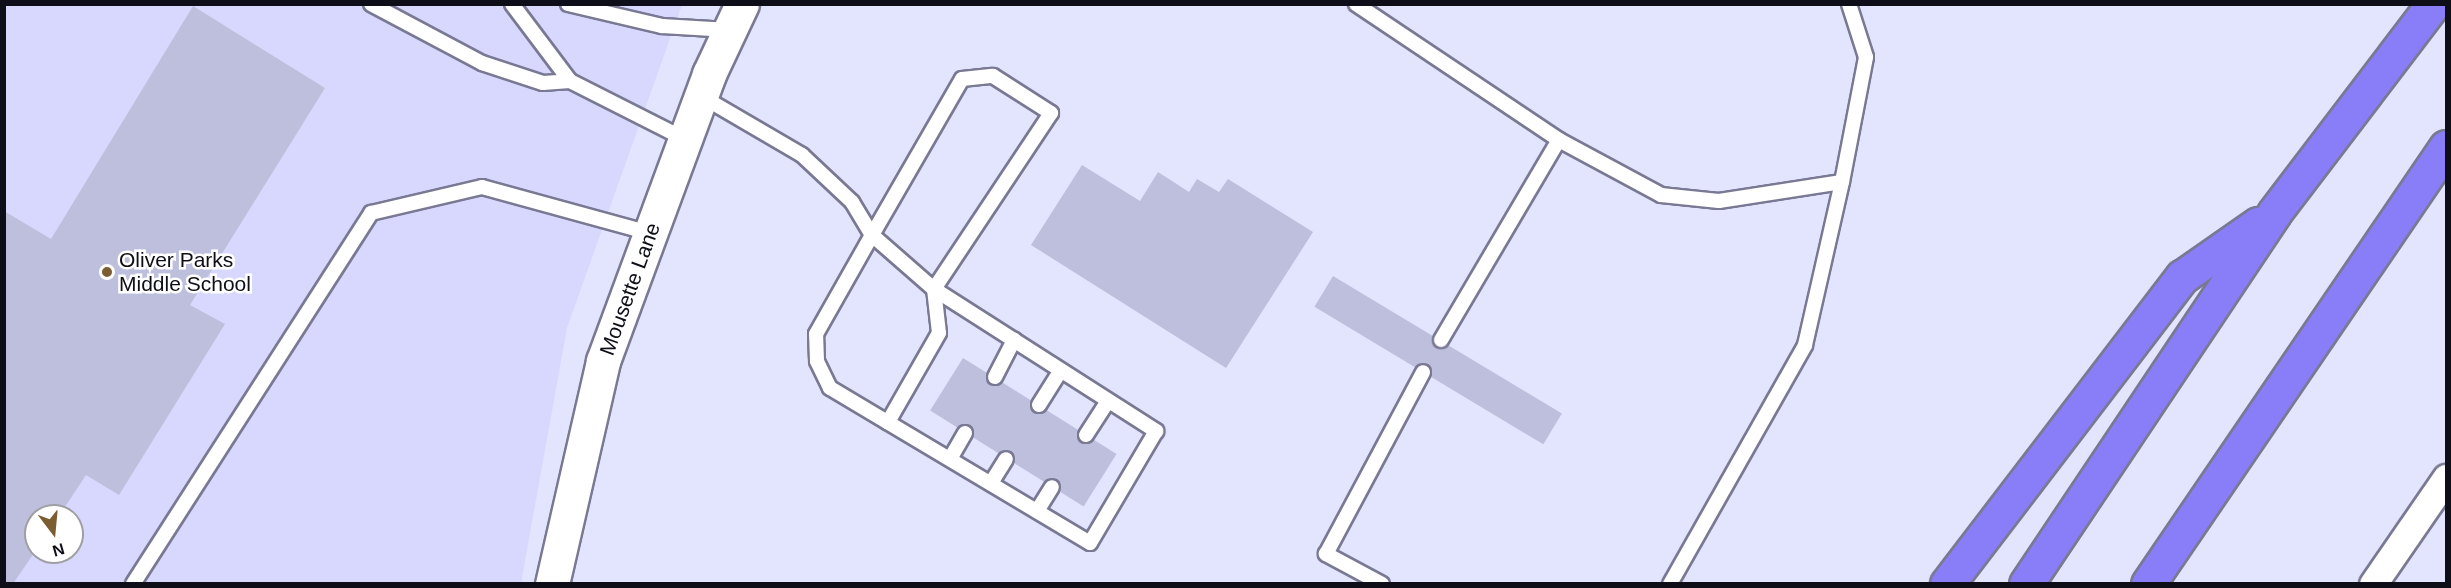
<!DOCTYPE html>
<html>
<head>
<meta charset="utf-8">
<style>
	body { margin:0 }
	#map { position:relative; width:2451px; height:588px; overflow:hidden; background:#e3e4fd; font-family:Helvetica,sans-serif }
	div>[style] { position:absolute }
	.built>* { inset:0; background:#d8d8fe }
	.building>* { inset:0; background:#bebfdc; transform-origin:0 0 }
	.roads { filter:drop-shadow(2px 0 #797994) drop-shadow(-2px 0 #797994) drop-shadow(0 2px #797994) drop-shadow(0 -2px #797994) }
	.service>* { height:14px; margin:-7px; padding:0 7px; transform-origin:7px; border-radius:7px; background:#fff }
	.minor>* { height:27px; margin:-13.5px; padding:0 13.5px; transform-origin:13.5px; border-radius:13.5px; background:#fff }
	.tertiary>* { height:33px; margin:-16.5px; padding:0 16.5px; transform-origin:16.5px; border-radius:16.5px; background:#fff }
	.motorway>* { height:33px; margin:-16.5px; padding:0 16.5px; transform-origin:16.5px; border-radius:16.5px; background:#897ef8 }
	.dots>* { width:16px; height:16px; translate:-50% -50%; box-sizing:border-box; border:3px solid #fff; border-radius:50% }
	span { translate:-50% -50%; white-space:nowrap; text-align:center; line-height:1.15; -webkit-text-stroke:5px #fff; paint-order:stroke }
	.poi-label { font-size:21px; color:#0e0e18 }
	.left { translate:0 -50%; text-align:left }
	.street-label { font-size:21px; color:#0e0e18 }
	.frame { position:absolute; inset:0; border:6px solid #0e0e18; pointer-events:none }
	.north { position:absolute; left:24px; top:504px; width:60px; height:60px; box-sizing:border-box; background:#fff; border:2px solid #9f9fa3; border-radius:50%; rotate:164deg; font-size:16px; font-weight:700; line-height:24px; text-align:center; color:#0e0e18 }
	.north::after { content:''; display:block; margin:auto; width:21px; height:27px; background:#7b5d31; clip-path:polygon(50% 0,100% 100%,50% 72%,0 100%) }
</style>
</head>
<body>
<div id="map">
	<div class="built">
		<div style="clip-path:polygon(evenodd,4px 5px,682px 5px,567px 328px,521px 583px,5px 583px,4px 5px,36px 516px,72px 516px,72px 552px,36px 552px,36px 516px)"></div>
	</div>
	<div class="building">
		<div style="clip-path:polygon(193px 6px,325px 88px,190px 305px,225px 324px,119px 495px,86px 475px,59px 516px,36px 516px,36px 550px,13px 584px,4px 584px,4px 211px,51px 239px)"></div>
		<div style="clip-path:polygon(1082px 165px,1140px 201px,1158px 172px,1189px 192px,1197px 179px,1219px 192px,1228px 179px,1313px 232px,1226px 368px,1031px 245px)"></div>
		<div style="left:1333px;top:276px;width:267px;height:36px;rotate:31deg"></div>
		<div style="left:963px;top:358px;width:181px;height:62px;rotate:32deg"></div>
	</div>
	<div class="roads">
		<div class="service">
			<div style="left:371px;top:4px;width:126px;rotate:28deg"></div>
			<div style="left:482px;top:63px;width:64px;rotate:18.2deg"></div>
			<div style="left:543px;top:83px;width:27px;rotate:-4deg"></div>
			<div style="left:512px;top:4px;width:96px;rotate:53deg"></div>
			<div style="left:570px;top:81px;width:129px;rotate:26.8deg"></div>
			<div style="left:568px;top:4px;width:97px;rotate:13.2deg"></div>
			<div style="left:662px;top:26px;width:67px;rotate:3.4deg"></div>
			<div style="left:1356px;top:4px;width:244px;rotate:33.8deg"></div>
			<div style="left:1559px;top:140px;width:116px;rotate:28.3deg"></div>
			<div style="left:1661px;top:195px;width:58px;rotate:5.9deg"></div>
			<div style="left:1719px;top:201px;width:124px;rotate:-8.8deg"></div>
			<div style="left:1842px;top:182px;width:127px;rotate:-79.1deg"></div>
			<div style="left:1866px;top:57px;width:56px;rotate:-107.8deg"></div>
			<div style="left:701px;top:96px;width:117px;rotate:30.3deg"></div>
			<div style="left:802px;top:155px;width:69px;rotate:43.2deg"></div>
			<div style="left:852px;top:202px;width:39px;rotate:59deg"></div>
			<div style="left:872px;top:235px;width:82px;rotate:41.1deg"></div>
			<div style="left:934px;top:289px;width:264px;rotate:32.6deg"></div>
			<div style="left:1156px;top:431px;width:130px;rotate:120.5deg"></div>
			<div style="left:1090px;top:543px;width:303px;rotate:-149.2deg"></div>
			<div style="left:830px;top:388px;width:30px;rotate:-116deg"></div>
			<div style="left:817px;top:361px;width:27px;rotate:-92deg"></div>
			<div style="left:816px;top:334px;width:114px;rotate:-60.5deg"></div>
			<div style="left:872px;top:235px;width:180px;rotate:-60deg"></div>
			<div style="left:962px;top:79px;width:31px;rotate:-6deg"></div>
			<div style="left:993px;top:76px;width:69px;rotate:32.5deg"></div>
			<div style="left:1051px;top:113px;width:211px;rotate:123.6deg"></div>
			<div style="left:934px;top:289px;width:44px;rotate:83.5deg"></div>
			<div style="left:939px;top:333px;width:103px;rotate:119.8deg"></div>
			<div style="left:1441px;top:340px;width:232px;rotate:-59.5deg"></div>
			<div style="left:995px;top:377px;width:42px;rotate:-62.8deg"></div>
			<div style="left:1039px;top:405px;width:41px;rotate:-57.8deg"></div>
			<div style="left:1086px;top:435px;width:40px;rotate:-57.1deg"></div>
			<div style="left:950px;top:459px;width:30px;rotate:-60deg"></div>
			<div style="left:991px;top:483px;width:28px;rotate:-58deg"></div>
			<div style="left:1037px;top:511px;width:28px;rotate:-58deg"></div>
			<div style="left:133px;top:584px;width:441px;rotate:-57.3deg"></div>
			<div style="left:371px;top:213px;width:114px;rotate:-13.2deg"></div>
			<div style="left:482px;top:187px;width:174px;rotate:15.3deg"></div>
			<div style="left:1382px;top:584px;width:64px;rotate:-151.8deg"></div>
			<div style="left:1326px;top:554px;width:206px;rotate:-61.9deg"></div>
			<div style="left:1670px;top:584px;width:274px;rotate:-60.5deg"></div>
			<div style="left:1805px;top:345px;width:167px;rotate:-77.2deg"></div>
		</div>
		<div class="minor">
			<div style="left:2373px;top:584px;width:129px;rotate:-55.4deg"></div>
		</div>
		<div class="tertiary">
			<div style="left:552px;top:584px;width:229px;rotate:-77.1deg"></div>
			<div style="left:603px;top:361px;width:306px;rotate:-69.7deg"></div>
			<div style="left:709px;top:74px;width:77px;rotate:-64.8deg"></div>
		</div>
		<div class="motorway">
			<div style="left:1947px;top:584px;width:387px;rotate:-52.6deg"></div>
			<div style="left:2182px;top:277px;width:93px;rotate:-34.9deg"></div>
			<div style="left:2026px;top:584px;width:446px;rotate:-56.2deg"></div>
			<div style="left:2274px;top:213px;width:263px;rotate:-52.7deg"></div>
			<div style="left:2148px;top:584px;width:529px;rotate:-55.71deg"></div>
		</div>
	</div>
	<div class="dots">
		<div style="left:107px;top:272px;background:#7b5d31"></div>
	</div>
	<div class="poi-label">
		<span class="left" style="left:119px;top:272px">Oliver Parks<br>Middle School</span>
	</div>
	<div class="street-label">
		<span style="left:630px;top:289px;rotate:-70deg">Mousette Lane</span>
	</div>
	<div class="frame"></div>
	<div class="north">N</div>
</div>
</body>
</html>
